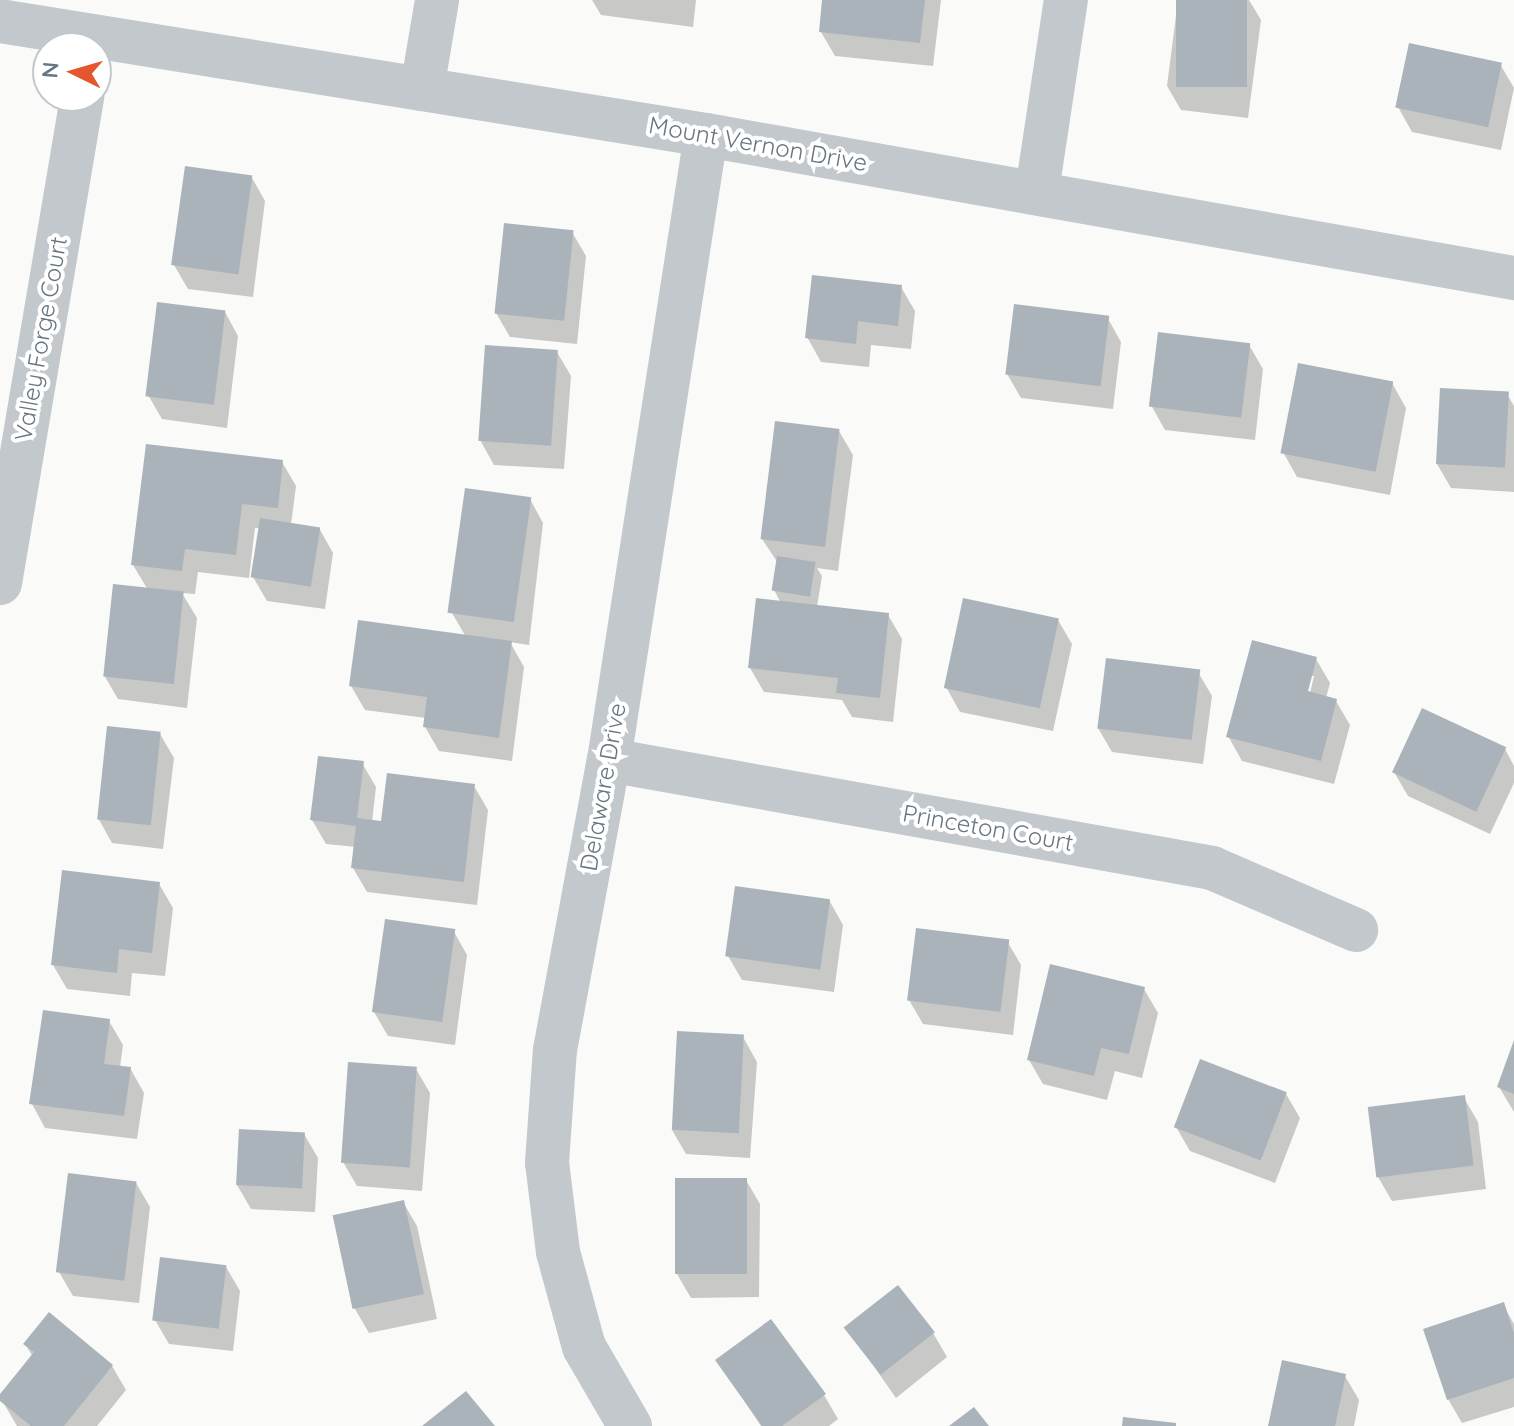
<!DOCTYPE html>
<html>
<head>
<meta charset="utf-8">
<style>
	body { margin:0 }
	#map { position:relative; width:1514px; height:1426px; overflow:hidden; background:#fafaf8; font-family:Quicksand,sans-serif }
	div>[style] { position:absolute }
	.shadow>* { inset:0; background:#0003 }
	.building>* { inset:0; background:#aab3b9; transform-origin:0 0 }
	.street>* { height:44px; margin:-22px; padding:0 22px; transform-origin:22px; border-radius:22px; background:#c3c8cc }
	span { translate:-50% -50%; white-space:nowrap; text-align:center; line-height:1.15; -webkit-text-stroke:8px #fff; paint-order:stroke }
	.street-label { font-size:24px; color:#657683 }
	.north { position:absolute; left:32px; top:32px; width:80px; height:80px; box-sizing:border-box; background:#fff; border:2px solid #c1c8cd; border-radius:50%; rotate:275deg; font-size:22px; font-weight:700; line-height:32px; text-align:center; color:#657683 }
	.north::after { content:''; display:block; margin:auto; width:28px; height:36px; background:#e4572e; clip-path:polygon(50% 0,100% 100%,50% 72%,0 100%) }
</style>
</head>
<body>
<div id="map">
	<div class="shadow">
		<div style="clip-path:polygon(592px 0,696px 0,693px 27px,601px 15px)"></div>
		<div style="clip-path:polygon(824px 0,941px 0,933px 66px,835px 56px,821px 32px)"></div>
		<div style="clip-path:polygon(1178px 0,1249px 0,1261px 20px,1248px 118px,1181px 110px,1167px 86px)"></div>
		<div style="clip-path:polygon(1500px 64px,1514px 88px,1501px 150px,1412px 132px,1398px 107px)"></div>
		<div style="clip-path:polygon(251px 176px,265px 201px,253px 297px,188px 289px,174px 265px)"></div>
		<div style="clip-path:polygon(572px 232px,586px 256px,577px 344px,510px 337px,496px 313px)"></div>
		<div style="clip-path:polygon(901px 287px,915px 311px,911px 349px,871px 345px,869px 367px,821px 362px,807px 337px)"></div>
		<div style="clip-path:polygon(225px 312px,238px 336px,227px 428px,162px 419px,148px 395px)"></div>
		<div style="clip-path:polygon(1107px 317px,1121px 342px,1113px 409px,1021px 398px,1007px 374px)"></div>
		<div style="clip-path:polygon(1249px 345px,1263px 369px,1255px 440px,1165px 430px,1151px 405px)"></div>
		<div style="clip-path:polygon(557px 352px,571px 376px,564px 469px,494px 465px,480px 440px)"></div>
		<div style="clip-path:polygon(1392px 383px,1406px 408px,1390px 495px,1297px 477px,1283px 452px)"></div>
		<div style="clip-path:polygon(1507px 394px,1514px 406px,1514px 492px,1451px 488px,1437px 464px)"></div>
		<div style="clip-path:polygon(839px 431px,853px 455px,838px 571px,817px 568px,822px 576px,817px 607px,888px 615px,902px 639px,893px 722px,852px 717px,842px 700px,764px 692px,750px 668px,781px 603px,774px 590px,778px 563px,762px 539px)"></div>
		<div style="clip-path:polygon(282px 462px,296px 486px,291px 525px,319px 528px,333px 553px,325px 609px,267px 601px,253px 577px,260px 528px,255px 528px,249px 578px,198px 572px,195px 594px,182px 593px,197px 618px,187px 708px,118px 699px,104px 675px,148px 590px,133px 565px)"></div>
		<div style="clip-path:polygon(530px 499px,543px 523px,529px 645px,510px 642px,524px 667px,512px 761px,439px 751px,425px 727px,426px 718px,365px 710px,351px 686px,466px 637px,452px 613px)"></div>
		<div style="clip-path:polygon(1058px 620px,1072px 644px,1053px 731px,960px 712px,946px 687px)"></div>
		<div style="clip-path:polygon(evenodd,1316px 659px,1330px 683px,1326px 698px,1336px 701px,1350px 725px,1334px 784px,1242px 761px,1228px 736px,1316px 659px,1310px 676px,1314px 676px,1308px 702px,1304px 701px,1310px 676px)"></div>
		<div style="clip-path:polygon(1198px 672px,1212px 696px,1203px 764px,1112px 752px,1098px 728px)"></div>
		<div style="clip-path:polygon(160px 734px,174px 758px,163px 849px,112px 843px,98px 818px)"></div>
		<div style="clip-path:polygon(1505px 749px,1514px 766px,1514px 783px,1490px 834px,1408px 796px,1394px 772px)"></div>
		<div style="clip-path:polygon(362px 763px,376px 787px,372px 822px,383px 823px,474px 786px,488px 810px,477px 905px,367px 892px,353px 868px,356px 847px,326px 844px,312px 820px)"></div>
		<div style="clip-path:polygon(159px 884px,173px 908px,165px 976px,132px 973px,130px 996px,67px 989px,53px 965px)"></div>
		<div style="clip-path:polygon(829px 900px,843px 925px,834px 992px,742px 980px,728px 956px)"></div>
		<div style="clip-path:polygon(453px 930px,467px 955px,455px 1045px,388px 1036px,374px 1012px)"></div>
		<div style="clip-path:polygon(1007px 941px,1021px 965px,1013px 1035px,923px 1024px,909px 1000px)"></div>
		<div style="clip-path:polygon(1144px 989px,1158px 1013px,1142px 1078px,1115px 1071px,1107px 1100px,1043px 1084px,1029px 1060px)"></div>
		<div style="clip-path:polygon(109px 1021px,123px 1045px,120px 1067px,130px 1068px,144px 1093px,137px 1139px,45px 1128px,32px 1104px)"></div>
		<div style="clip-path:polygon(743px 1037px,757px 1062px,750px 1158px,686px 1154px,672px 1130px)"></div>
		<div style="clip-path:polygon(1514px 1044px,1514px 1112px,1499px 1087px)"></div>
		<div style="clip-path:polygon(416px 1069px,430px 1093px,422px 1191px,357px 1186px,343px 1162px)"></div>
		<div style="clip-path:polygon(1286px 1094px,1300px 1118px,1275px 1183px,1190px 1151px,1176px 1127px)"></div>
		<div style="clip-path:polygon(1464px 1098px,1478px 1122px,1486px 1189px,1392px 1201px,1378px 1177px,1370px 1109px)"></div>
		<div style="clip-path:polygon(304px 1134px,318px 1158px,315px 1212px,251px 1209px,237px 1185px)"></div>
		<div style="clip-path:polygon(746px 1180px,760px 1204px,759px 1297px,691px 1298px,677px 1274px)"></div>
		<div style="clip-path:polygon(136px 1183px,150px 1207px,139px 1303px,73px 1296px,59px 1272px)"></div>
		<div style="clip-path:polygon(403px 1202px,417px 1226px,437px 1319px,369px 1333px,355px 1309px)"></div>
		<div style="clip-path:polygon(226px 1267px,240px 1291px,233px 1351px,169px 1344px,155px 1320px)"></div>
		<div style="clip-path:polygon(1503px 1305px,1514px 1324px,1514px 1407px,1462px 1423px,1448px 1399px)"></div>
		<div style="clip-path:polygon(847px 1328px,933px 1333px,947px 1357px,896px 1398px)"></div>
		<div style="clip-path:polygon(25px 1344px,112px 1366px,126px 1390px,97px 1426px,17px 1426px,0 1397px,33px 1357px)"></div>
		<div style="clip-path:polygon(717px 1360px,824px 1395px,838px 1419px,829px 1426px,761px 1426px)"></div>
		<div style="clip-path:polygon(1345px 1376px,1359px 1400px,1354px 1426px,1270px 1426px)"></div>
	</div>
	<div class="building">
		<div style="clip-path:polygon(822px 0,925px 0,920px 43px,819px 32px)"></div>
		<div style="left:1176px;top:0;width:71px;height:87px"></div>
		<div style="left:1409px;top:43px;width:95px;height:66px;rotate:12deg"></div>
		<div style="left:185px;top:166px;width:68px;height:100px;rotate:8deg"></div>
		<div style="left:504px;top:223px;width:70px;height:91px;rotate:6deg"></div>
		<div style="clip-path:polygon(812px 275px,902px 285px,898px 326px,858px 321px,856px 344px,805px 338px)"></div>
		<div style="left:157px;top:302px;width:69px;height:95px;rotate:7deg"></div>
		<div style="left:1014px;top:304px;width:96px;height:71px;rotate:7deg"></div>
		<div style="left:1158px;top:332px;width:93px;height:75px;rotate:7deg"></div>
		<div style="left:485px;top:345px;width:73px;height:96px;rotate:4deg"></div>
		<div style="left:1298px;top:363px;width:97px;height:92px;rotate:11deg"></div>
		<div style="left:1440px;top:388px;width:69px;height:76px;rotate:3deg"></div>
		<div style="left:775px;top:421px;width:65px;height:119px;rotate:7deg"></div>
		<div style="clip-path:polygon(146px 444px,283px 460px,278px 508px,242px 504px,236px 555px,185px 549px,182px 571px,131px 565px)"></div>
		<div style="left:465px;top:488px;width:67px;height:126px;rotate:8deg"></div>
		<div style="left:260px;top:518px;width:61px;height:60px;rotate:9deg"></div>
		<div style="left:777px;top:556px;width:39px;height:35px;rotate:9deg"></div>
		<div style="left:113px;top:584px;width:71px;height:93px;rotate:6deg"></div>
		<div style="clip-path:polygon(756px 598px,889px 613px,880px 698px,836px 693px,838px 678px,748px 668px)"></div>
		<div style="left:963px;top:598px;width:98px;height:92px;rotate:12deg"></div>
		<div style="clip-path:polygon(358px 620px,512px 641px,499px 738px,423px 727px,427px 697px,349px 686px)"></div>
		<div style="clip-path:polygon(1252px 640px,1317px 657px,1308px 691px,1337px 699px,1321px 761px,1226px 737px)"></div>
		<div style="left:1106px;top:658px;width:95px;height:71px;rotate:7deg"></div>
		<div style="left:1422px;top:708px;width:93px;height:71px;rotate:25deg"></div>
		<div style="left:107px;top:726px;width:54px;height:94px;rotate:6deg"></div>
		<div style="clip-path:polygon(318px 756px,364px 761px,357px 818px,381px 821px,387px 773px,475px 784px,464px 882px,351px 868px,356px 826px,310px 820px)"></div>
		<div style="clip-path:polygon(62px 870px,160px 882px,152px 953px,119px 949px,117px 973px,51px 965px)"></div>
		<div style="left:735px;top:886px;width:96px;height:71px;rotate:8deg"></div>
		<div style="left:385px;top:919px;width:71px;height:94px;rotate:8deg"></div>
		<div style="left:916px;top:928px;width:94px;height:73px;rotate:7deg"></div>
		<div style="clip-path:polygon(1050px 964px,1145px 987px,1129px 1054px,1101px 1048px,1094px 1076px,1027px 1060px)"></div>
		<div style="clip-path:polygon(43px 1010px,110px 1019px,104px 1064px,131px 1067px,124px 1116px,29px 1104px)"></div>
		<div style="left:677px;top:1031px;width:67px;height:99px;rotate:3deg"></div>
		<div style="clip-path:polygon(1514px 1040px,1514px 1094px,1497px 1087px)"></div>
		<div style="left:1200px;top:1059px;width:93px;height:73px;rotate:21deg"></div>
		<div style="left:348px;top:1062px;width:69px;height:101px;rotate:4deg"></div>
		<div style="left:1465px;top:1095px;width:71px;height:98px;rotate:83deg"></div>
		<div style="left:239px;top:1129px;width:66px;height:56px;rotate:3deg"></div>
		<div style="left:68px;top:1173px;width:69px;height:100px;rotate:7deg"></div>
		<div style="left:675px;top:1178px;width:72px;height:96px"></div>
		<div style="left:404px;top:1200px;width:96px;height:73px;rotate:78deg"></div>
		<div style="left:160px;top:1257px;width:67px;height:64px;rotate:7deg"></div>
		<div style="left:898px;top:1285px;width:60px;height:69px;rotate:52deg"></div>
		<div style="clip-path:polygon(1504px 1302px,1514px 1334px,1514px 1378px,1447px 1400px,1423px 1329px)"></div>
		<div style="clip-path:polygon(49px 1312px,113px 1365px,64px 1426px,31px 1426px,0 1401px,0 1394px,34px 1352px,23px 1344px)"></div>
		<div style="clip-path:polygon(771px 1319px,826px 1394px,782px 1426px,762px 1426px,715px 1360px)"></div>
		<div style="clip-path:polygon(1282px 1360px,1346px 1374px,1335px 1426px,1268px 1426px)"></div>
		<div style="clip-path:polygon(466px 1391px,495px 1426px,422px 1426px)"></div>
		<div style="clip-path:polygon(974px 1407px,989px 1426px,949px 1426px)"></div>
		<div style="clip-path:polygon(1123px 1417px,1176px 1423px,1176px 1426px,1122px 1426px)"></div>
	</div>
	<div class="street">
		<div style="left:0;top:21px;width:715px;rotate:9.17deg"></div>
		<div style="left:706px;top:135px;width:821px;rotate:10.04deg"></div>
		<div style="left:422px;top:89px;width:90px;rotate:-80.4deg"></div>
		<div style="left:1037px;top:191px;width:193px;rotate:-81.4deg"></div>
		<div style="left:0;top:583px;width:494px;rotate:-80.4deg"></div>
		<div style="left:609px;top:760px;width:613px;rotate:10.15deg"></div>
		<div style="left:1212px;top:868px;width:157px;rotate:23.3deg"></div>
		<div style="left:630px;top:1426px;width:91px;rotate:-120.2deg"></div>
		<div style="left:584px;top:1347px;width:98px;rotate:-105.3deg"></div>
		<div style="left:558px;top:1252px;width:90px;rotate:-97deg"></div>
		<div style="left:547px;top:1163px;width:113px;rotate:-86deg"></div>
		<div style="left:555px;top:1050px;width:295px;rotate:-79.5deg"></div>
		<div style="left:609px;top:760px;width:632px;rotate:-81.18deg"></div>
	</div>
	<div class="street-label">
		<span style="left:758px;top:144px;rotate:10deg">Mount Vernon Drive</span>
		<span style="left:41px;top:339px;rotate:-80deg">Valley Forge Court</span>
		<span style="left:603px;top:787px;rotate:-80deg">Delaware Drive</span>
		<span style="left:988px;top:828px;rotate:10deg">Princeton Court</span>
	</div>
	<div class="north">N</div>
</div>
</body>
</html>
